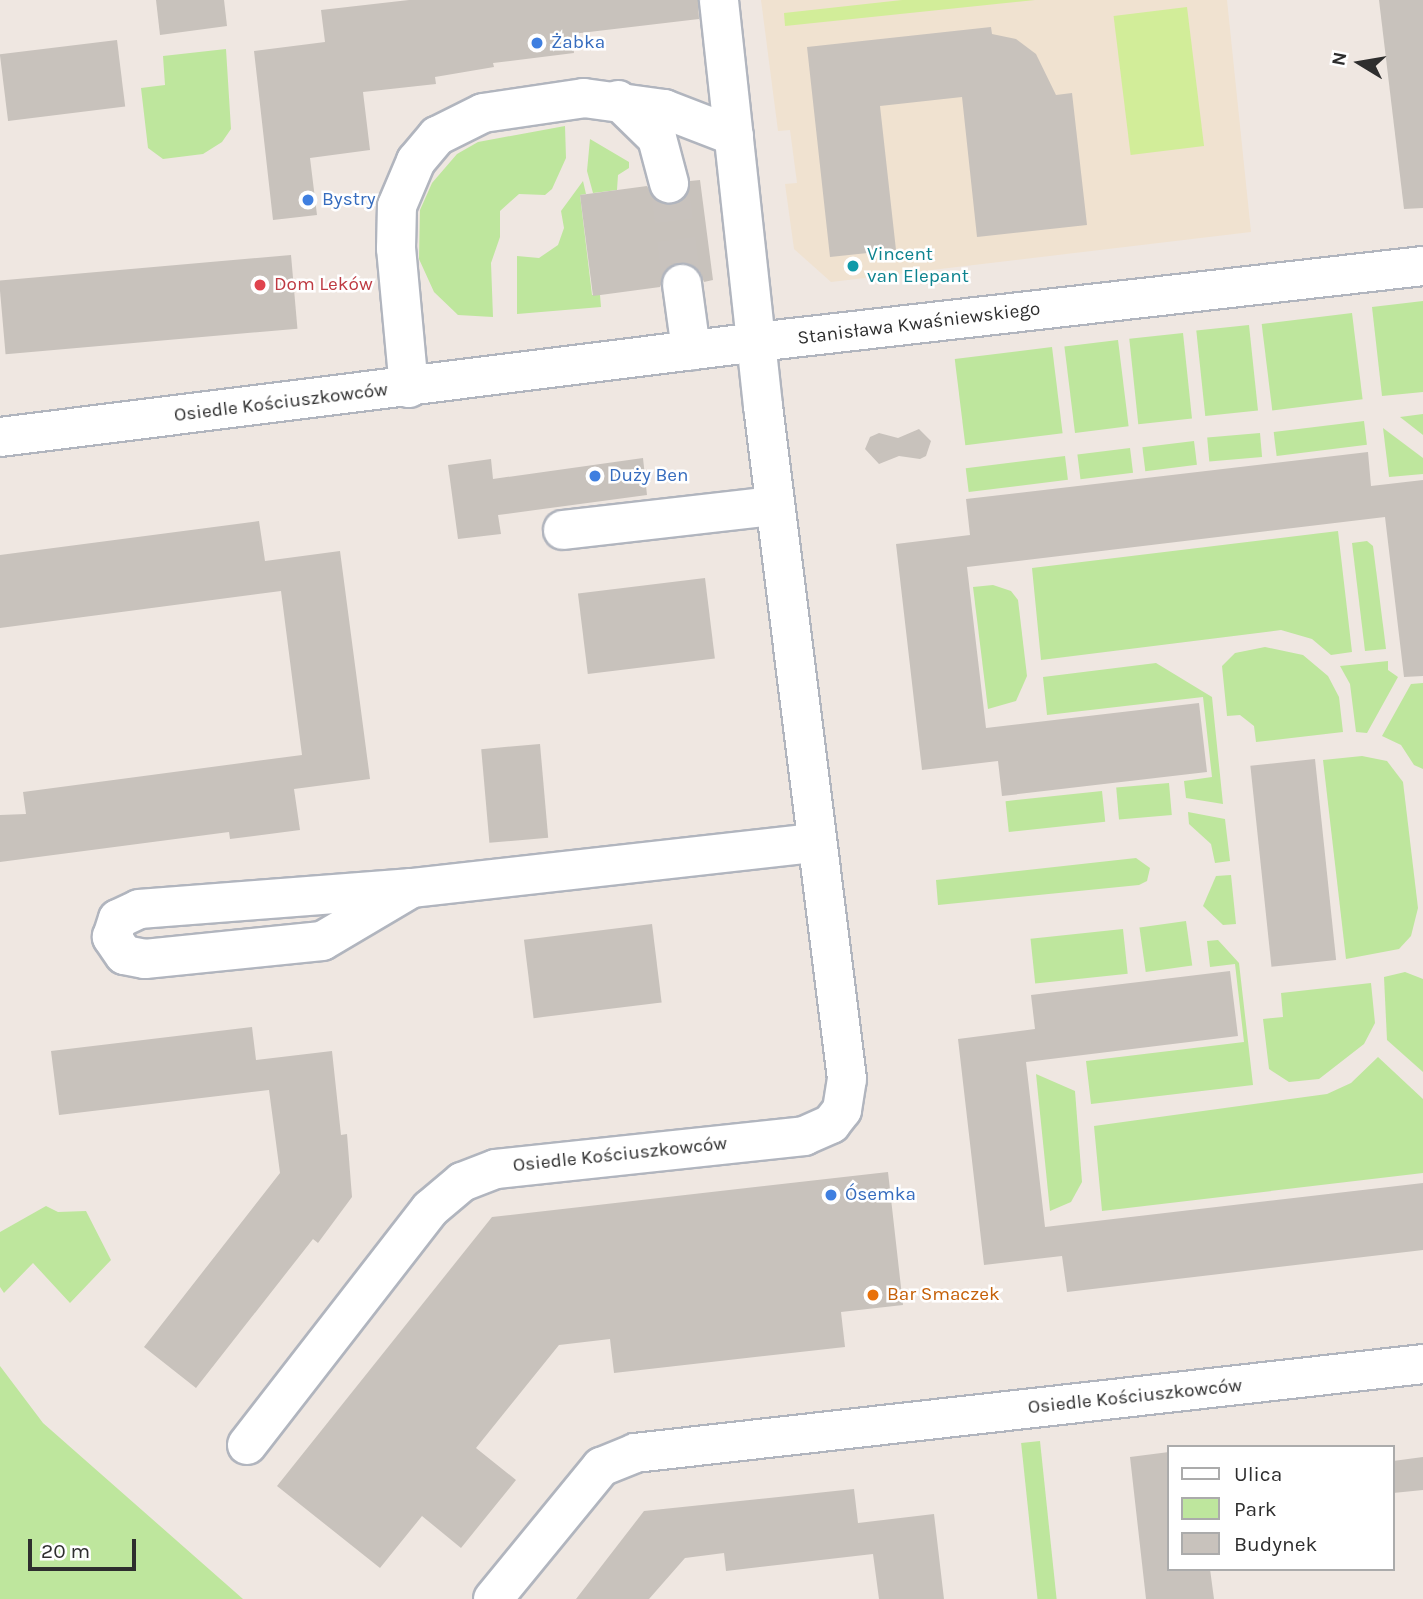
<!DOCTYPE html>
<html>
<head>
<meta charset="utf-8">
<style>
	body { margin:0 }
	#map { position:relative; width:1423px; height:1599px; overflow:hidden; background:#efe7e1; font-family:Karla,sans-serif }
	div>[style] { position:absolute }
	.education>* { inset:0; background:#f0e2d0 }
	.green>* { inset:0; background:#bee69d; transform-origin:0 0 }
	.pitch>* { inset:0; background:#d2ed99; transform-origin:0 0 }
	.building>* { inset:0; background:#c8c2bc; transform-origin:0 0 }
	.minor-tunnel>* { height:38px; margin-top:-19px; transform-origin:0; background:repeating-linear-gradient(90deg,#c8c2bd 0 38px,transparent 0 57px) }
	.roads { filter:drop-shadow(2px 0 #b1b5be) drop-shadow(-2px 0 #b1b5be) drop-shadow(0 2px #b1b5be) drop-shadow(0 -2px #b1b5be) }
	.minor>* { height:38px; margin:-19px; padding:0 19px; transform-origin:19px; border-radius:19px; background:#fff }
	.dots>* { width:19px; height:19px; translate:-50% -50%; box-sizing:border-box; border:4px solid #fff; border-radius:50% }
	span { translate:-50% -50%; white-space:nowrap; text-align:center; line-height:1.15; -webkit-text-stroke:5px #fff; paint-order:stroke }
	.shop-label { font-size:19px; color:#366cbe }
	.left { translate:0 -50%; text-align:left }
	.culture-label { font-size:19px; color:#0d838f }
	.health-label { font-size:19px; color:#be3a42 }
	.street-label { font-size:19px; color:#2e2e2e }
	.food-label { font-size:19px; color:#c56008 }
	.legend { position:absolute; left:1167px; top:1445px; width:228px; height:126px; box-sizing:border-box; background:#fff; border:2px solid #ababab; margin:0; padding:9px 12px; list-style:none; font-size:21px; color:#2e2e2e }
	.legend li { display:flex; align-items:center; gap:14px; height:35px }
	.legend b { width:35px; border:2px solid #ababab }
	.north { position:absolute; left:1325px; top:28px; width:70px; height:70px; -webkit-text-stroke:5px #fff; paint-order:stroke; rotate:281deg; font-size:19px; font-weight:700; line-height:28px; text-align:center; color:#2e2e2e }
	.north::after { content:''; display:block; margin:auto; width:24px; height:32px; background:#2e2e2e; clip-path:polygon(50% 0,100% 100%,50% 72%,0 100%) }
	.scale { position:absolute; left:28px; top:1539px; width:108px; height:32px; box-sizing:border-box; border:4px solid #2e2e2e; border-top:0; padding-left:9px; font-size:21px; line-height:24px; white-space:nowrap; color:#2e2e2e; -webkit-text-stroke:5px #fff; paint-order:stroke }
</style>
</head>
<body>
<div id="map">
	<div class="education">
		<div style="clip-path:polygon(761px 0,1227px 0,1251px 232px,831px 282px,794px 249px,785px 184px,797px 183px,790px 130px,778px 131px)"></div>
	</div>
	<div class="green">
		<div style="clip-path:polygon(226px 49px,231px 129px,222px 142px,203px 154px,163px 159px,148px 148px,141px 88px,165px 85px,163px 56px)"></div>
		<div style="clip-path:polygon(565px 126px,566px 158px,552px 189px,545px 195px,519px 194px,500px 211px,500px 237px,491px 263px,493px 317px,458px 315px,434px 292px,419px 259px,420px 210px,432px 183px,457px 154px,478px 142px)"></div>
		<div style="clip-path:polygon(590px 139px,629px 162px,629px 168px,618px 175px,617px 190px,593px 193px,587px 171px)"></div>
		<div style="clip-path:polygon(583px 181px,586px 194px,580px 195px,592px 295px,600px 295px,601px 307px,517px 314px,517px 256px,539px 258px,558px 245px,564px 228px,561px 211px)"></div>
		<div style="clip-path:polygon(1423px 301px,1423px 392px,1382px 396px,1372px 307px)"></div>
		<div style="left:1352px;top:313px;width:87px;height:91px;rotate:83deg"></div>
		<div style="left:1249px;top:325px;width:86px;height:53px;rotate:84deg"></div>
		<div style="left:1183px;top:333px;width:86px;height:54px;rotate:84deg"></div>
		<div style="left:1118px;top:340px;width:87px;height:54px;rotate:83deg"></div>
		<div style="left:1052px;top:347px;width:87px;height:98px;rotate:83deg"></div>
		<div style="clip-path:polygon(1423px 414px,1423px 435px,1400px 417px)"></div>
		<div style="left:1364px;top:421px;width:24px;height:91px;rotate:83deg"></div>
		<div style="clip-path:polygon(1383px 428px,1423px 458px,1423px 474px,1389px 477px)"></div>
		<div style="left:1260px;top:433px;width:24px;height:53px;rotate:85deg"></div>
		<div style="left:1194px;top:441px;width:24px;height:52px;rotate:83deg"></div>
		<div style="left:1130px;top:448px;width:25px;height:53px;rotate:83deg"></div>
		<div style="left:1065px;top:456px;width:24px;height:100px;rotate:83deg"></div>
		<div style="clip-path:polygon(1338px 531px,1352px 652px,1331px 655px,1312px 639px,1281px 630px,1041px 660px,1032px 568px)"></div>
		<div style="clip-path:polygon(1367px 541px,1373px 546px,1386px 649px,1365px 651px,1352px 543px)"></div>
		<div style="clip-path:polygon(993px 585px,1011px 591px,1018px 600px,1027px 676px,1016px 701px,988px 709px,973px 587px)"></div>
		<div style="clip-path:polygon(1265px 647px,1303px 655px,1328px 676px,1339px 697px,1343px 732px,1256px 742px,1254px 726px,1240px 715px,1227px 716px,1222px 666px,1235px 653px)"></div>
		<div style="clip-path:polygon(1388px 661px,1388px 670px,1398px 677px,1367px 733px,1356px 732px,1350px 684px,1340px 666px)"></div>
		<div style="clip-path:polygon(1156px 663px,1212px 697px,1223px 804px,1186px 798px,1184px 781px,1212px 777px,1203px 697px,1047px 715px,1043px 677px)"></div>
		<div style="clip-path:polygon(1423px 683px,1423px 769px,1414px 765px,1401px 745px,1382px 736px,1411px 684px)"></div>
		<div style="clip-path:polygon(1362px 756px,1387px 761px,1403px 782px,1418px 908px,1411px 936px,1399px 949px,1346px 959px,1323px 760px)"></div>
		<div style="left:1169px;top:783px;width:32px;height:53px;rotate:85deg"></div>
		<div style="left:1102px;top:791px;width:31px;height:97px;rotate:84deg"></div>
		<div style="clip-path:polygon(1188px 812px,1225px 819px,1230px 861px,1215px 863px,1211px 844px,1189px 824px)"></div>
		<div style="clip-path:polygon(1136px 858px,1150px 868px,1147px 881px,1139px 885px,938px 905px,936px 880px)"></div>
		<div style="clip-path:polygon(1231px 875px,1236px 924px,1223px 925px,1203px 906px,1216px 876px)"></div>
		<div style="left:1186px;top:921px;width:45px;height:47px;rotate:82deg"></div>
		<div style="left:1123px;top:929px;width:45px;height:93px;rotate:84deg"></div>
		<div style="clip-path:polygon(1218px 940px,1239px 963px,1253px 1085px,1091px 1104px,1086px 1061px,1244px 1042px,1235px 964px,1210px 967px,1207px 941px)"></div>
		<div style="clip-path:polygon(1405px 972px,1423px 979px,1423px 1072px,1387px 1040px,1384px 977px)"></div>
		<div style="clip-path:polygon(1371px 983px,1375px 1023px,1364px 1044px,1319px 1079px,1289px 1082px,1269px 1069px,1263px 1019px,1283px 1017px,1281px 993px)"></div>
		<div style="clip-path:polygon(1378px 1057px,1423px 1099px,1423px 1173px,1102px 1211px,1094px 1126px,1327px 1094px,1351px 1083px)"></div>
		<div style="clip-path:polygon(1036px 1074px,1075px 1091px,1082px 1182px,1071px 1202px,1050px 1211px)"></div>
		<div style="clip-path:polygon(46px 1206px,58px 1212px,86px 1211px,111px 1260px,70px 1303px,33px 1263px,4px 1293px,0 1287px,0 1232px)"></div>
		<div style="clip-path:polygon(0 1366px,43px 1423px,243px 1599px,0 1599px)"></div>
		<div style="left:1040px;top:1441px;width:159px;height:19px;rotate:84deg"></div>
	</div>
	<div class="pitch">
		<div style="clip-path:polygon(902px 0,1035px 0,785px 26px,784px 13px)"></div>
		<div style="left:1187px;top:7px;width:140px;height:74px;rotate:83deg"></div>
	</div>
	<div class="building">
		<div style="clip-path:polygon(156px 0,224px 0,227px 26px,160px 35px)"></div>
		<div style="clip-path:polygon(409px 0,698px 0,699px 19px,572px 34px,574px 53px,493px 63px,494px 67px,435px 77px,436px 84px,363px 92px,370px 150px,310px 158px,317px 215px,273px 220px,254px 51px,325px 42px,321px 10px)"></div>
		<div style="clip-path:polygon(1379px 0,1423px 0,1423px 208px,1404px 209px)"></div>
		<div style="clip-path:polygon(991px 27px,992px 34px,1016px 39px,1036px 54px,1056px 95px,1072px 93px,1087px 225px,977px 237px,962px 97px,880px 106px,896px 250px,830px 257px,807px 47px)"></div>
		<div style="left:117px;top:40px;width:67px;height:118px;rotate:83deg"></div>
		<div style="clip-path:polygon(700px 180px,713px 280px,704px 282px,699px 270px,680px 262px,668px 267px,660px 287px,593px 296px,580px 195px,647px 186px,654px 199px,674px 204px,685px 198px,690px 181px)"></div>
		<div style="left:291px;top:255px;width:74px;height:293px;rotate:85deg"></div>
		<div style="clip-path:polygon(919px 429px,931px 441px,926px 456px,920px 459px,899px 456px,879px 464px,865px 449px,870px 437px,879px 433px,898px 438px)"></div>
		<div style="clip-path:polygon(1368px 452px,1371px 486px,1423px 480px,1423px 676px,1404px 677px,1385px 517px,967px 567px,986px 728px,1199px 703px,1207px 772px,1002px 796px,998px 761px,922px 770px,896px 544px,970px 535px,966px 499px)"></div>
		<div style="clip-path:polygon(643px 458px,647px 495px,498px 515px,501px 534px,458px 539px,448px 465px,491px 459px,493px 479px)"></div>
		<div style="clip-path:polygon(259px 521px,265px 561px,340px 551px,370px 779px,294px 789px,300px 830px,230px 839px,229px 832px,0 862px,0 815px,26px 814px,23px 792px,302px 755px,281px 591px,0 628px,0 555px)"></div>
		<div style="left:705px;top:578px;width:81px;height:128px;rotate:83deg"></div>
		<div style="left:540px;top:744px;width:94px;height:59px;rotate:85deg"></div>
		<div style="left:1315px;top:759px;width:202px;height:65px;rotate:84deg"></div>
		<div style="left:652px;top:924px;width:79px;height:129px;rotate:83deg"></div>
		<div style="clip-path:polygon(1230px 971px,1238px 1036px,1026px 1062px,1045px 1227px,1423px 1183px,1423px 1250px,1067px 1292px,1062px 1256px,984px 1265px,958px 1039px,1035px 1029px,1031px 995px)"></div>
		<div style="clip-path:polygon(252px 1027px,256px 1060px,332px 1051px,341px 1135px,347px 1134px,352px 1197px,318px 1243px,313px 1239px,196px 1388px,144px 1347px,280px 1173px,269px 1090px,59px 1115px,51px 1051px)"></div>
		<div style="clip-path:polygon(888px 1172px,903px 1305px,841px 1312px,845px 1347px,614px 1373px,610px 1339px,559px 1345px,476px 1448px,516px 1480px,461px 1548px,422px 1516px,380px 1568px,277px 1486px,492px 1217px)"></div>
		<div style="clip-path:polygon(1169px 1452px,1169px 1569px,1210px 1569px,1214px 1599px,1146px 1599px,1130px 1457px)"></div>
		<div style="clip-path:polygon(1423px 1457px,1423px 1490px,1393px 1493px,1393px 1461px)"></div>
		<div style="clip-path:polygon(854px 1489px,858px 1523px,934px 1514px,944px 1599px,879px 1599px,873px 1554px,726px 1571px,724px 1553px,685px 1558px,649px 1599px,576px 1599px,644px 1511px)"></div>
	</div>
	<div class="minor-tunnel">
		<div style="left:669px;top:183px;width:102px;rotate:82.7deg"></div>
	</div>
	<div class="roads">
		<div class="minor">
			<div style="left:618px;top:100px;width:54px;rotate:44.3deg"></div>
			<div style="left:657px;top:138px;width:47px;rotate:75.1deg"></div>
			<div style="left:682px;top:284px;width:67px;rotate:82.2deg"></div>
			<div style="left:409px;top:388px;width:140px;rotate:-95.3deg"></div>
			<div style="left:396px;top:249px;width:43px;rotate:-88.7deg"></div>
			<div style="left:397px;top:206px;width:49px;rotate:-67.1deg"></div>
			<div style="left:416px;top:161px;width:33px;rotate:-50deg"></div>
			<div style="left:437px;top:136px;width:51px;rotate:-26.6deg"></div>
			<div style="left:483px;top:113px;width:102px;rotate:-8.4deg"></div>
			<div style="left:584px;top:98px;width:81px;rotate:7.8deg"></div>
			<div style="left:664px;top:109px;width:75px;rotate:21.1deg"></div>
			<div style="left:0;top:437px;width:763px;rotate:-7.15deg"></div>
			<div style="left:757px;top:342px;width:670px;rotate:-6.51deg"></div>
			<div style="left:563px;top:530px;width:213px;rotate:-6.5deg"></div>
			<div style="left:412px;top:888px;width:104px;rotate:149.5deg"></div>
			<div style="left:322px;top:941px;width:178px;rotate:174.2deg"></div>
			<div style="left:145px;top:959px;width:21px;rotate:-169deg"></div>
			<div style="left:124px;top:955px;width:22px;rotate:-124deg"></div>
			<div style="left:112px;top:937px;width:19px;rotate:-72deg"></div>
			<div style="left:118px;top:919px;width:23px;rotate:-25deg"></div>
			<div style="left:139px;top:909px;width:274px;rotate:-4.4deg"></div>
			<div style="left:412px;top:888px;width:406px;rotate:-6.4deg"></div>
			<div style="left:247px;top:1445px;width:299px;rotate:-52.2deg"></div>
			<div style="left:430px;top:1209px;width:42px;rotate:-40.2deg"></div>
			<div style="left:462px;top:1182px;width:36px;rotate:-21deg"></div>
			<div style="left:496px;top:1169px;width:310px;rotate:-6.1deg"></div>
			<div style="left:804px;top:1136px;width:30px;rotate:-24deg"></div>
			<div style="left:831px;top:1124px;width:18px;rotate:-52deg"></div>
			<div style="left:842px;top:1110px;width:31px;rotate:-81deg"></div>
			<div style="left:847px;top:1079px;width:678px;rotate:-97.11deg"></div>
			<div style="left:763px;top:406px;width:408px;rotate:-96.2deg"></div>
			<div style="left:493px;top:1599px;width:171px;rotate:-50.7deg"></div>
			<div style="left:601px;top:1467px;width:37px;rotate:-22deg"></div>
			<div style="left:635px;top:1453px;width:793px;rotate:-6.44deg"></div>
		</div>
	</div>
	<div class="dots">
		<div style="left:537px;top:43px;background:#3f7fe0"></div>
		<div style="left:308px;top:200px;background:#3f7fe0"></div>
		<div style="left:853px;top:266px;background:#0f9aa8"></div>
		<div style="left:260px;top:285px;background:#e0444e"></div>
		<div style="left:595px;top:476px;background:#3f7fe0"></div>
		<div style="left:831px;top:1195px;background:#3f7fe0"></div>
		<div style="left:873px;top:1295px;background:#e8710a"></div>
	</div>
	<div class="shop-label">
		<span class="left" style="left:551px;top:43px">Żabka</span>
		<span class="left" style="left:322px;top:200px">Bystry</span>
		<span class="left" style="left:609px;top:476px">Duży Ben</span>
		<span class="left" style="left:845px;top:1195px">Ósemka</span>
	</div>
	<div class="culture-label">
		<span class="left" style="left:867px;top:266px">Vincent<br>van Elepant</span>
	</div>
	<div class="health-label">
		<span class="left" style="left:274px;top:285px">Dom Leków</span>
	</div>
	<div class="street-label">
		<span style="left:919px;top:324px;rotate:-7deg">Stanisława Kwaśniewskiego</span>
		<span style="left:281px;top:403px;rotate:-7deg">Osiedle Kościuszkowców</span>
		<span style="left:620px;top:1155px;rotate:-6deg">Osiedle Kościuszkowców</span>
		<span style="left:1135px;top:1397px;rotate:-6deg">Osiedle Kościuszkowców</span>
	</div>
	<div class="food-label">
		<span class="left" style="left:887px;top:1295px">Bar Smaczek</span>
	</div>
	<ul class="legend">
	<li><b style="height:9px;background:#fff"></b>Ulica</li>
	<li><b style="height:19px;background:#bee69d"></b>Park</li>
	<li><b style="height:19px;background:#c8c2bc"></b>Budynek</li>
	</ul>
	<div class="north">N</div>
	<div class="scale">20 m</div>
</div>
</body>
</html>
